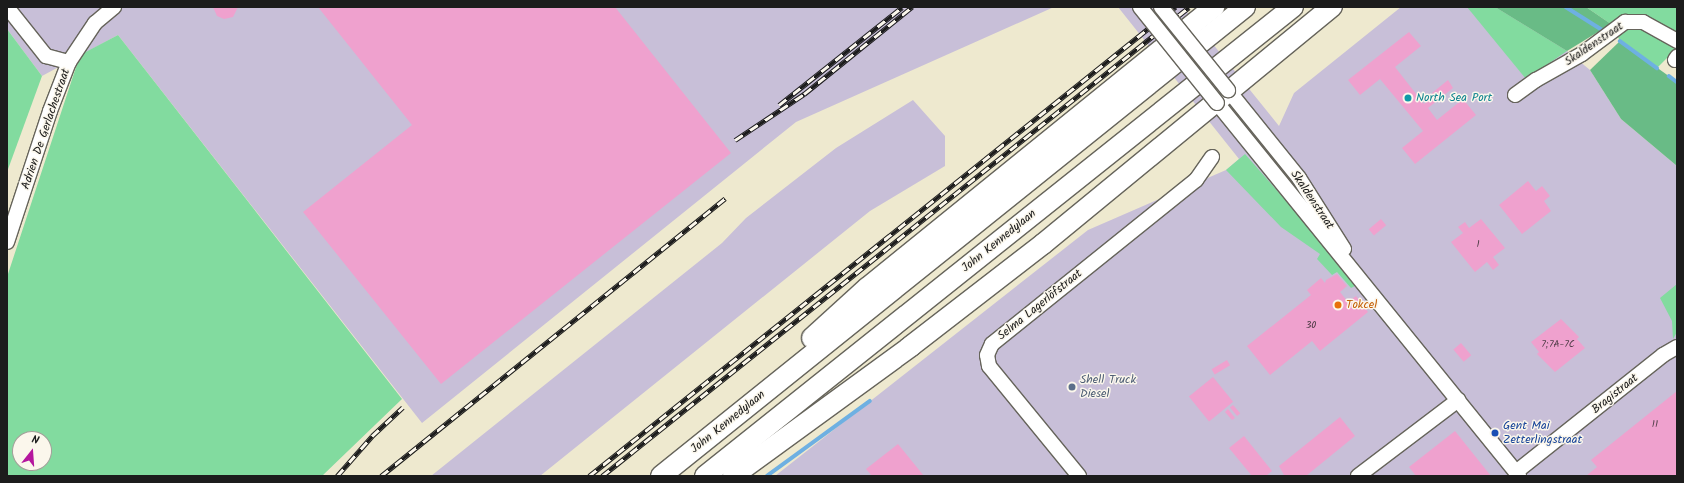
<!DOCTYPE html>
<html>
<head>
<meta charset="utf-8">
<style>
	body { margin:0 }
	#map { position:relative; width:1684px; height:483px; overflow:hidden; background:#eee9cf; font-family:Kalam,sans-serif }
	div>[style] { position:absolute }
	.industrial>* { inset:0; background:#c8bfd8 }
	.green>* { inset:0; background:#82db9f }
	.forest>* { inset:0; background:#69bb86 }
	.stream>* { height:3.5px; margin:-1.75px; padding:0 1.75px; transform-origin:1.75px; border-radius:1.75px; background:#6eb0e2 }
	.building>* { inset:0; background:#efa1ce; transform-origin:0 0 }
	.roads { filter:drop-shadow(1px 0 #66645b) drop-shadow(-1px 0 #66645b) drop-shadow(0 1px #66645b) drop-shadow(0 -1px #66645b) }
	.minor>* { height:14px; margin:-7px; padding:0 7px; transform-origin:7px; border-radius:7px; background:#fff }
	.highway>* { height:20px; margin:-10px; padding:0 10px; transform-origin:10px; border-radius:10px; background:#fff }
	.rail>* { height:4.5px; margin-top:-2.25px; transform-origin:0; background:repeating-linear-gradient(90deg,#fbf7ec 0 9px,#1c1c1c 0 18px); box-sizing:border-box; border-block:1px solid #1c1c1c }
	.bridges { filter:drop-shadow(1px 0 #66645b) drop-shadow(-1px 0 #66645b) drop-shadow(0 1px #66645b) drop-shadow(0 -1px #66645b) }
	.minor-bridge>* { height:14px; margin:-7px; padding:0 7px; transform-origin:7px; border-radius:7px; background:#fff }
	.dots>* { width:11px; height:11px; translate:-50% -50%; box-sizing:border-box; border:2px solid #fbf7ec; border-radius:50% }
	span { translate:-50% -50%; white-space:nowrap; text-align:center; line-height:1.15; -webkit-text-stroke:3px #fbf7ec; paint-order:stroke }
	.number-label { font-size:10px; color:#513d48 }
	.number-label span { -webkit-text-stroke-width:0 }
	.street-label { font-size:12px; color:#1c1c1c }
	.culture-label { font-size:12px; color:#0d838f }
	.left { translate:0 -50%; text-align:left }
	.food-label { font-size:12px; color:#c56008 }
	.service-label { font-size:12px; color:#4e5e75 }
	.transit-label { font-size:12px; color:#164399 }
	.frame { position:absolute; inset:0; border:8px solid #1c1c1c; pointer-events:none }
	.north { position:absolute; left:12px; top:431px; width:40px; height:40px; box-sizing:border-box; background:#fbf7ec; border:1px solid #a29f99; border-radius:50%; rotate:17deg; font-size:11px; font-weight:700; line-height:16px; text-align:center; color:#1c1c1c }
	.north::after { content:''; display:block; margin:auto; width:14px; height:18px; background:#b5179e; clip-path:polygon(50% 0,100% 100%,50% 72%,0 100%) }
</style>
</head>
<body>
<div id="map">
	<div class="industrial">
		<div style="clip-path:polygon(7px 7px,1054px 7px,796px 122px,422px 423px,118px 35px,42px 76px,7px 29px)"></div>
		<div style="clip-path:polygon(1118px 7px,1183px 7px,1279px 126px,1294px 93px,1401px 7px,1495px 7px,1567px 51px,1590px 70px,1621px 119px,1677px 166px,1677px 476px,775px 476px,1088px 230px,1226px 170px,1239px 159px)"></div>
		<div style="clip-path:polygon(913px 100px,945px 136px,945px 166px,870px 211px,540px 476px,431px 476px,722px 243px,746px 218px,836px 148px)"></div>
	</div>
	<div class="green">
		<div style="clip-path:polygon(1467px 7px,1495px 7px,1567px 51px,1526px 79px)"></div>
		<div style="clip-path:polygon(1586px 7px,1677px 7px,1677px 48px,1657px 68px,1620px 41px,1611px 24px)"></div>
		<div style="clip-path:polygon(7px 29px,42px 76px,7px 172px)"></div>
		<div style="clip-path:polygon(evenodd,118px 35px,402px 399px,322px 476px,7px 476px,7px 277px,80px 55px,118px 35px,20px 439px,44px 439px,44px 463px,20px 463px,20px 439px)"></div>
		<div style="clip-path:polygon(1245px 154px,1308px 226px,1355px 286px,1351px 288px,1337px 272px,1332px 275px,1317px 259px,1320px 254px,1281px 227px,1226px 170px)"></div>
		<div style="clip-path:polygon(1677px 284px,1677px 332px,1673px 339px,1672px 321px,1660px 298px)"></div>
	</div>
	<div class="forest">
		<div style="clip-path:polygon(1495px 7px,1586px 7px,1611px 24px,1567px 51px)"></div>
		<div style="clip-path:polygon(1620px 41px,1677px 82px,1677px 166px,1621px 119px,1590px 70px)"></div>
	</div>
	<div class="stream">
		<div style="left:1566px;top:7px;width:45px;rotate:32.3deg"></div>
		<div style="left:1620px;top:41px;width:46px;rotate:36.1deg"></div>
		<div style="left:1669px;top:76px;width:10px;rotate:37deg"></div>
		<div style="left:767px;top:476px;width:127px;rotate:-36.1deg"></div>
	</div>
	<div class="building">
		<div style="clip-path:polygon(213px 7px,238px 7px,233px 17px,224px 19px,217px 16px)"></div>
		<div style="clip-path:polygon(318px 7px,615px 7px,731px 153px,441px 384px,303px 212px,412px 125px)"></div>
		<div style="clip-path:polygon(1409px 32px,1421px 46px,1395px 67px,1424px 104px,1434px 96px,1432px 93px,1448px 80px,1453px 88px,1428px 108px,1437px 120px,1463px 99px,1476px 115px,1415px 164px,1402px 148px,1423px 131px,1380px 79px,1360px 95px,1348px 80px)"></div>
		<div style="clip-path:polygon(1528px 181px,1536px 191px,1542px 186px,1550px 196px,1544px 201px,1551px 211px,1522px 234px,1499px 205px)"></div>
		<div style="left:1381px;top:219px;width:8px;height:16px;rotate:50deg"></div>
		<div style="clip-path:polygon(1481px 219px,1505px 248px,1493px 257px,1499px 265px,1493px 270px,1487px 262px,1475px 272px,1451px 242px,1463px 233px,1458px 227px,1465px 222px,1469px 228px)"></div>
		<div style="clip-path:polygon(1337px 274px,1347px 286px,1340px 292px,1348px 302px,1356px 296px,1368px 312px,1320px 351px,1312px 341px,1270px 375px,1247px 346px,1311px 295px,1307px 290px,1321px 278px,1325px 283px,1326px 280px)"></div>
		<div style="clip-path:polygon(1561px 319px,1579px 337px,1577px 339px,1585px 348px,1555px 372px,1537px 354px,1539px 352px,1531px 342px)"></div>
		<div style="left:1461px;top:343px;width:16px;height:10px;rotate:50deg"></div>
		<div style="left:1227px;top:360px;width:6px;height:18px;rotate:59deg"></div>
		<div style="left:1213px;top:377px;width:32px;height:31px;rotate:51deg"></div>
		<div style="clip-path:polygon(1677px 391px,1677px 476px,1586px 476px,1597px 467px,1591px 460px)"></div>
		<div style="left:1233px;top:405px;width:11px;height:4px;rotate:49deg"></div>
		<div style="clip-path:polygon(1228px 409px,1235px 418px,1232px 420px,1225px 412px)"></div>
		<div style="clip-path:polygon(1340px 417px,1355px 436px,1306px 476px,1284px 475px,1279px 466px)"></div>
		<div style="clip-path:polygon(1455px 431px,1491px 476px,1416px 476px,1409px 467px)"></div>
		<div style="clip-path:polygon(1244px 436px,1272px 471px,1266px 476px,1252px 476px,1229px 448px)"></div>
		<div style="clip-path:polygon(898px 444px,924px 476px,872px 476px,866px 469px)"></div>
	</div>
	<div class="roads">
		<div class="minor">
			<div style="left:7px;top:7px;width:63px;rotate:51.5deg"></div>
			<div style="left:46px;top:56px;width:24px;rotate:15deg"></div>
			<div style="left:1675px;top:60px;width:4px;rotate:-56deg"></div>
			<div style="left:1228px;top:90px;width:113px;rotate:51.1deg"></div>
			<div style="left:1299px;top:178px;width:84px;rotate:57.6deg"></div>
			<div style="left:1515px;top:95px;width:26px;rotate:-36deg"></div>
			<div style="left:1536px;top:80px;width:53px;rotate:-29.5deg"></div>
			<div style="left:1582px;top:54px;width:54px;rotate:-36.7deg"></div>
			<div style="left:1625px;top:22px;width:18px"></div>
			<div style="left:1643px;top:22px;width:39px;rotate:29deg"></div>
			<div style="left:1217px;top:103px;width:480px;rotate:51deg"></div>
			<div style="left:7px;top:242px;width:138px;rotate:-71.8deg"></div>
			<div style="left:50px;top:111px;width:53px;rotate:-68.8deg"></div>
			<div style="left:69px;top:62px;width:47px;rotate:-56.3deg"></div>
			<div style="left:95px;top:23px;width:25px;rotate:-40deg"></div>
			<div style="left:1516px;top:472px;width:188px;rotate:-38.5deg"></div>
			<div style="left:1663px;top:355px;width:16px;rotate:-30deg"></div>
			<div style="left:1079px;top:476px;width:142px;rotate:-129.3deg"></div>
			<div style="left:989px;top:366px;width:11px;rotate:-100deg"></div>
			<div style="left:987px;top:355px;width:12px;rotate:-66deg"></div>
			<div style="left:992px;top:344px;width:262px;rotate:-38.8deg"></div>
			<div style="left:1196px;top:180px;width:28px;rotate:-55deg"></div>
			<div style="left:1358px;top:476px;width:126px;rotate:-37.2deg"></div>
		</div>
		<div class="highway">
			<div style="left:812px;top:338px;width:74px;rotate:-42.3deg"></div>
			<div style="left:867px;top:288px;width:447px;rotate:-39deg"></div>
			<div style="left:661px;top:476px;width:749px;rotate:-38.77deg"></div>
			<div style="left:705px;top:476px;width:752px;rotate:-38.58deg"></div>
			<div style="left:733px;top:476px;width:220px;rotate:-36.1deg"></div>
			<div style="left:911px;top:346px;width:167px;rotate:-37.7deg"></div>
			<div style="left:1043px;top:244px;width:374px;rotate:-39.4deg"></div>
		</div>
	</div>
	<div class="rail">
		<div style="left:779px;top:105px;width:157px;rotate:-38.5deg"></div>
		<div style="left:735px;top:140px;width:83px;rotate:-33.7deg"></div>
		<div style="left:804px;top:94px;width:139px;rotate:-38.9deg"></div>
		<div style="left:337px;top:476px;width:53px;rotate:-48.8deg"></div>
		<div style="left:372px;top:436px;width:42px;rotate:-43.1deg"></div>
		<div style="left:381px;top:476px;width:442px;rotate:-38.9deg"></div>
		<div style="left:589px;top:476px;width:751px;rotate:-38.67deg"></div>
		<div style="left:602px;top:476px;width:751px;rotate:-38.62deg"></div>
	</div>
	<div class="bridges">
		<div class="minor-bridge">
			<div style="left:1140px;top:7px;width:123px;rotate:51.3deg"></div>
			<div style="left:1161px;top:7px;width:107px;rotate:51.1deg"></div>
		</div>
	</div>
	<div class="dots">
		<div style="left:1408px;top:98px;background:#0f9aa8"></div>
		<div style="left:1338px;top:305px;background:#e8710a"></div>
		<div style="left:1072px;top:387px;background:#5c6f8a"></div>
		<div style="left:1495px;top:433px;background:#1a4fb4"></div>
	</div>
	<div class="number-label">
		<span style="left:1478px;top:245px">1</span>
		<span style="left:1311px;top:326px">30</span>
		<span style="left:1558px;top:345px">7;7A-7C</span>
		<span style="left:1655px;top:425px">11</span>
	</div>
	<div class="street-label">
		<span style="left:1594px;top:44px;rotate:-34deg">Skaldenstraat</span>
		<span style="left:46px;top:129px;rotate:-71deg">Adrien De Gerlachestraat</span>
		<span style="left:1312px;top:200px;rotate:56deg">Skaldenstraat</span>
		<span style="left:999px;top:241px;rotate:-39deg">John Kennedylaan</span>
		<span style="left:1040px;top:305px;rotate:-39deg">Selma Lagerlöfstraat</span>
		<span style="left:1615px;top:394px;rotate:-39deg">Bragistraat</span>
		<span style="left:728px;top:422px;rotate:-39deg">John Kennedylaan</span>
	</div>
	<div class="culture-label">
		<span class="left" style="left:1416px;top:98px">North Sea Port</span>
	</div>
	<div class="food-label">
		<span class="left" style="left:1346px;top:305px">Tokcel</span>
	</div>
	<div class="service-label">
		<span class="left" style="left:1080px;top:387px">Shell Truck<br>Diesel</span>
	</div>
	<div class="transit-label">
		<span class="left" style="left:1503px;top:433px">Gent Mai<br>Zetterlingstraat</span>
	</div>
	<div class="frame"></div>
	<div class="north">N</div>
</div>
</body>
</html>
